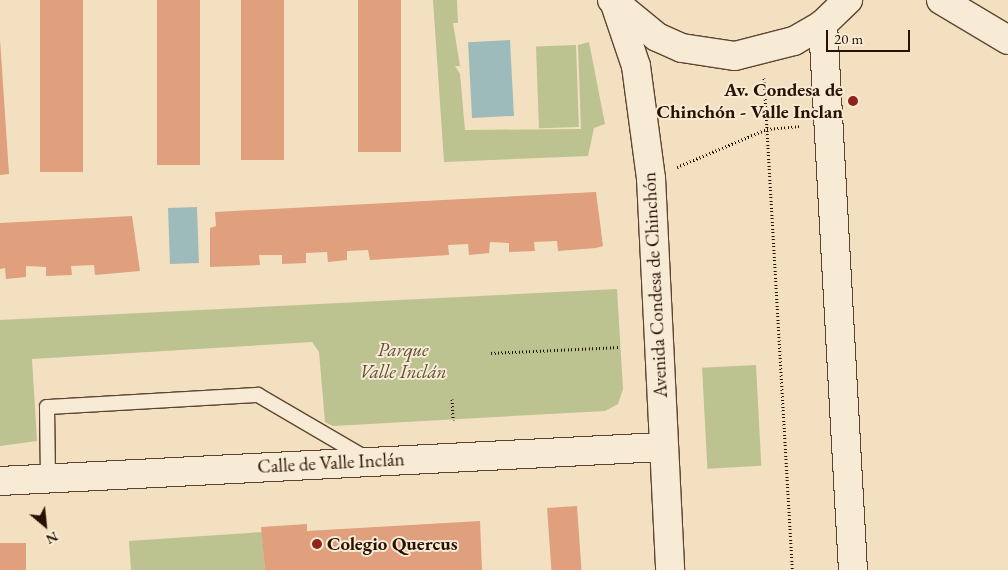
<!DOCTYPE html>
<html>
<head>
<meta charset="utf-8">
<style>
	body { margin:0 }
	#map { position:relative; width:1008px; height:570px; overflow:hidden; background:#f3e0c0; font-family:"EB Garamond",serif }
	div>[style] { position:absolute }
	.green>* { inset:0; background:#bdc291; transform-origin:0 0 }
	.water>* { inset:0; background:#9ebbbb; transform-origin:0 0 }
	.building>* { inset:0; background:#e09f7d; transform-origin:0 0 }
	.path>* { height:3px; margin-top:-1.5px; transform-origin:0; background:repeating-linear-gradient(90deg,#291100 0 1px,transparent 0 3.5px) }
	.roads { filter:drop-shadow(1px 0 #5c4530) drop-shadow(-1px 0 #5c4530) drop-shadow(0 1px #5c4530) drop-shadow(0 -1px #5c4530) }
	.service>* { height:14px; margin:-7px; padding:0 7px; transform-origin:7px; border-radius:7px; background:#f7ebd6 }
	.minor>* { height:28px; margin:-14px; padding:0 14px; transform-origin:14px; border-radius:14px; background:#f7ebd6 }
	.tertiary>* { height:28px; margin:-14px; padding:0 14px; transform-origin:14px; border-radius:14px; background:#f7ebd6 }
	.dots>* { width:14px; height:14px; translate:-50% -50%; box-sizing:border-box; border:2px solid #f7ebd6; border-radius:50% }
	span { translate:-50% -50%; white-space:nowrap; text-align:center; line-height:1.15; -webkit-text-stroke:4px #f7ebd6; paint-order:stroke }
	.poi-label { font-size:19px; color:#291100; font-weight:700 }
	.right { translate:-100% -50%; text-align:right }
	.left { translate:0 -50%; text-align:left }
	.street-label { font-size:19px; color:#291100 }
	.park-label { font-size:19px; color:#5d4f33; font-style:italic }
	.north { position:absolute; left:20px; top:500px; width:50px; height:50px; -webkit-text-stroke:4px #f7ebd6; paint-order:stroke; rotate:152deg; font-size:14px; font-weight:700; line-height:20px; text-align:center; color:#291100 }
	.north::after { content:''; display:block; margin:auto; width:18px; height:22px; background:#291100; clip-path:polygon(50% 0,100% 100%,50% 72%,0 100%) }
	.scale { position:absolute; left:826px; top:30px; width:84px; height:22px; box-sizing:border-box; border:2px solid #291100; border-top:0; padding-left:6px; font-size:15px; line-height:18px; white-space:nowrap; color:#291100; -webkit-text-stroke:4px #f7ebd6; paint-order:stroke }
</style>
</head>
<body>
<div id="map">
	<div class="green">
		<div style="clip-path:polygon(433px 0,457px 0,458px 23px,453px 23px,460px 66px,455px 66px,460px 74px,465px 130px,581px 129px,578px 45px,589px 42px,605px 124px,594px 128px,588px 156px,444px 162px)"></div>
		<div style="left:576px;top:45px;width:82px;height:40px;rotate:88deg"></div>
		<div style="clip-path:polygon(617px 289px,623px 389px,618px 404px,605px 411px,333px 426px,325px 422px,319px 352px,312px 342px,32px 359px,37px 441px,0 446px,0 320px)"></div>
		<div style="left:756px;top:365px;width:101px;height:54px;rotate:87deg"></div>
		<div style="clip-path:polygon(262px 532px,265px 570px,131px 570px,129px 541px)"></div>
	</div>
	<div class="water">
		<div style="left:510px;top:40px;width:76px;height:42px;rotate:87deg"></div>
		<div style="left:197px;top:207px;width:56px;height:29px;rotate:88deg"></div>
	</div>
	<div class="building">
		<div style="left:40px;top:0;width:43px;height:172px"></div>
		<div style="left:157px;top:0;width:43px;height:165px"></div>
		<div style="left:241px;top:0;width:43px;height:160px"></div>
		<div style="left:358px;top:0;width:43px;height:152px"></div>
		<div style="clip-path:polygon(0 39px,9px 174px,0 175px)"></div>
		<div style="clip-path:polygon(596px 192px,603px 246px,596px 248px,558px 251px,557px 241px,534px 242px,535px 251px,509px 252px,509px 243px,490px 242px,489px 253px,469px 255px,468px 244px,448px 245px,449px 255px,370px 260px,368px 250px,347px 251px,347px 260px,328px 262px,327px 252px,306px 253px,306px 263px,282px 264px,282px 255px,259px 255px,260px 265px,210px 267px,210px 228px,216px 226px,215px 212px)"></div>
		<div style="clip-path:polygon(132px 216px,140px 271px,95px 275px,94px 265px,71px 266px,72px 275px,46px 276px,46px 267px,26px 266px,26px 277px,6px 279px,5px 268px,0 269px,0 223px)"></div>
		<div style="left:577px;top:506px;width:64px;height:30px;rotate:86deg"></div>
		<div style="clip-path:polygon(480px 521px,482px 570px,265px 570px,261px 527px,307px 524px,307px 531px)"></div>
		<div style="left:0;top:543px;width:26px;height:27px"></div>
	</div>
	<div class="path">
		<div style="left:764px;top:78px;width:493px;rotate:86.7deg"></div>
		<div style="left:677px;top:167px;width:98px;rotate:-22.9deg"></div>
		<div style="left:767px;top:129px;width:33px;rotate:-5deg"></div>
		<div style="left:491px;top:353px;width:129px;rotate:-2.7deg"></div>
		<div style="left:452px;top:399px;width:21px;rotate:87deg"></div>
	</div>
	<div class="roads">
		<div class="service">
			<div style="left:48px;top:478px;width:71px;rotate:-90.8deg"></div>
			<div style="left:47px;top:407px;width:211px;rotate:-3.3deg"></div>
			<div style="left:258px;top:395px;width:125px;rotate:30.3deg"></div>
		</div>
		<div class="minor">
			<div style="left:612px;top:0;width:58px;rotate:39.4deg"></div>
			<div style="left:657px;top:37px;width:27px;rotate:24deg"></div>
			<div style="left:682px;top:48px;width:54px;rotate:8.6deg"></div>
			<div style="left:735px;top:56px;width:61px;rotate:-14.3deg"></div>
			<div style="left:794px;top:41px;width:34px;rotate:-30deg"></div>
			<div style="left:823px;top:24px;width:35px;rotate:-44deg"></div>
			<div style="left:941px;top:0;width:78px;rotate:30.8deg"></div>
			<div style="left:0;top:481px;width:664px;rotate:-2.94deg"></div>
		</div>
		<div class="tertiary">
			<div style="left:615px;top:4px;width:65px;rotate:71.3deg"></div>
			<div style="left:636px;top:66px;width:113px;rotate:82.4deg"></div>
			<div style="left:651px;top:178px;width:392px;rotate:87.2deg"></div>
			<div style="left:823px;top:24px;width:547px;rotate:86.86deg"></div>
		</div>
	</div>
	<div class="dots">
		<div style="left:853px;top:101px;background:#8f2418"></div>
		<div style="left:317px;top:544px;background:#8f2418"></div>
	</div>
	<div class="poi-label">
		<span class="right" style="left:843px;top:101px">Av. Condesa de<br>Chinchón - Valle Inclan</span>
		<span class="left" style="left:327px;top:544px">Colegio Quercus</span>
	</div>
	<div class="street-label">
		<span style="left:655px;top:285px;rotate:-93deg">Avenida Condesa de Chinchón</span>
		<span style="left:331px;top:463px;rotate:-3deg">Calle de Valle Inclán</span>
	</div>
	<div class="park-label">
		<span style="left:403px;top:361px">Parque<br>Valle Inclán</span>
	</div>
	<div class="north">N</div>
	<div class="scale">20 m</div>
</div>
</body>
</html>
